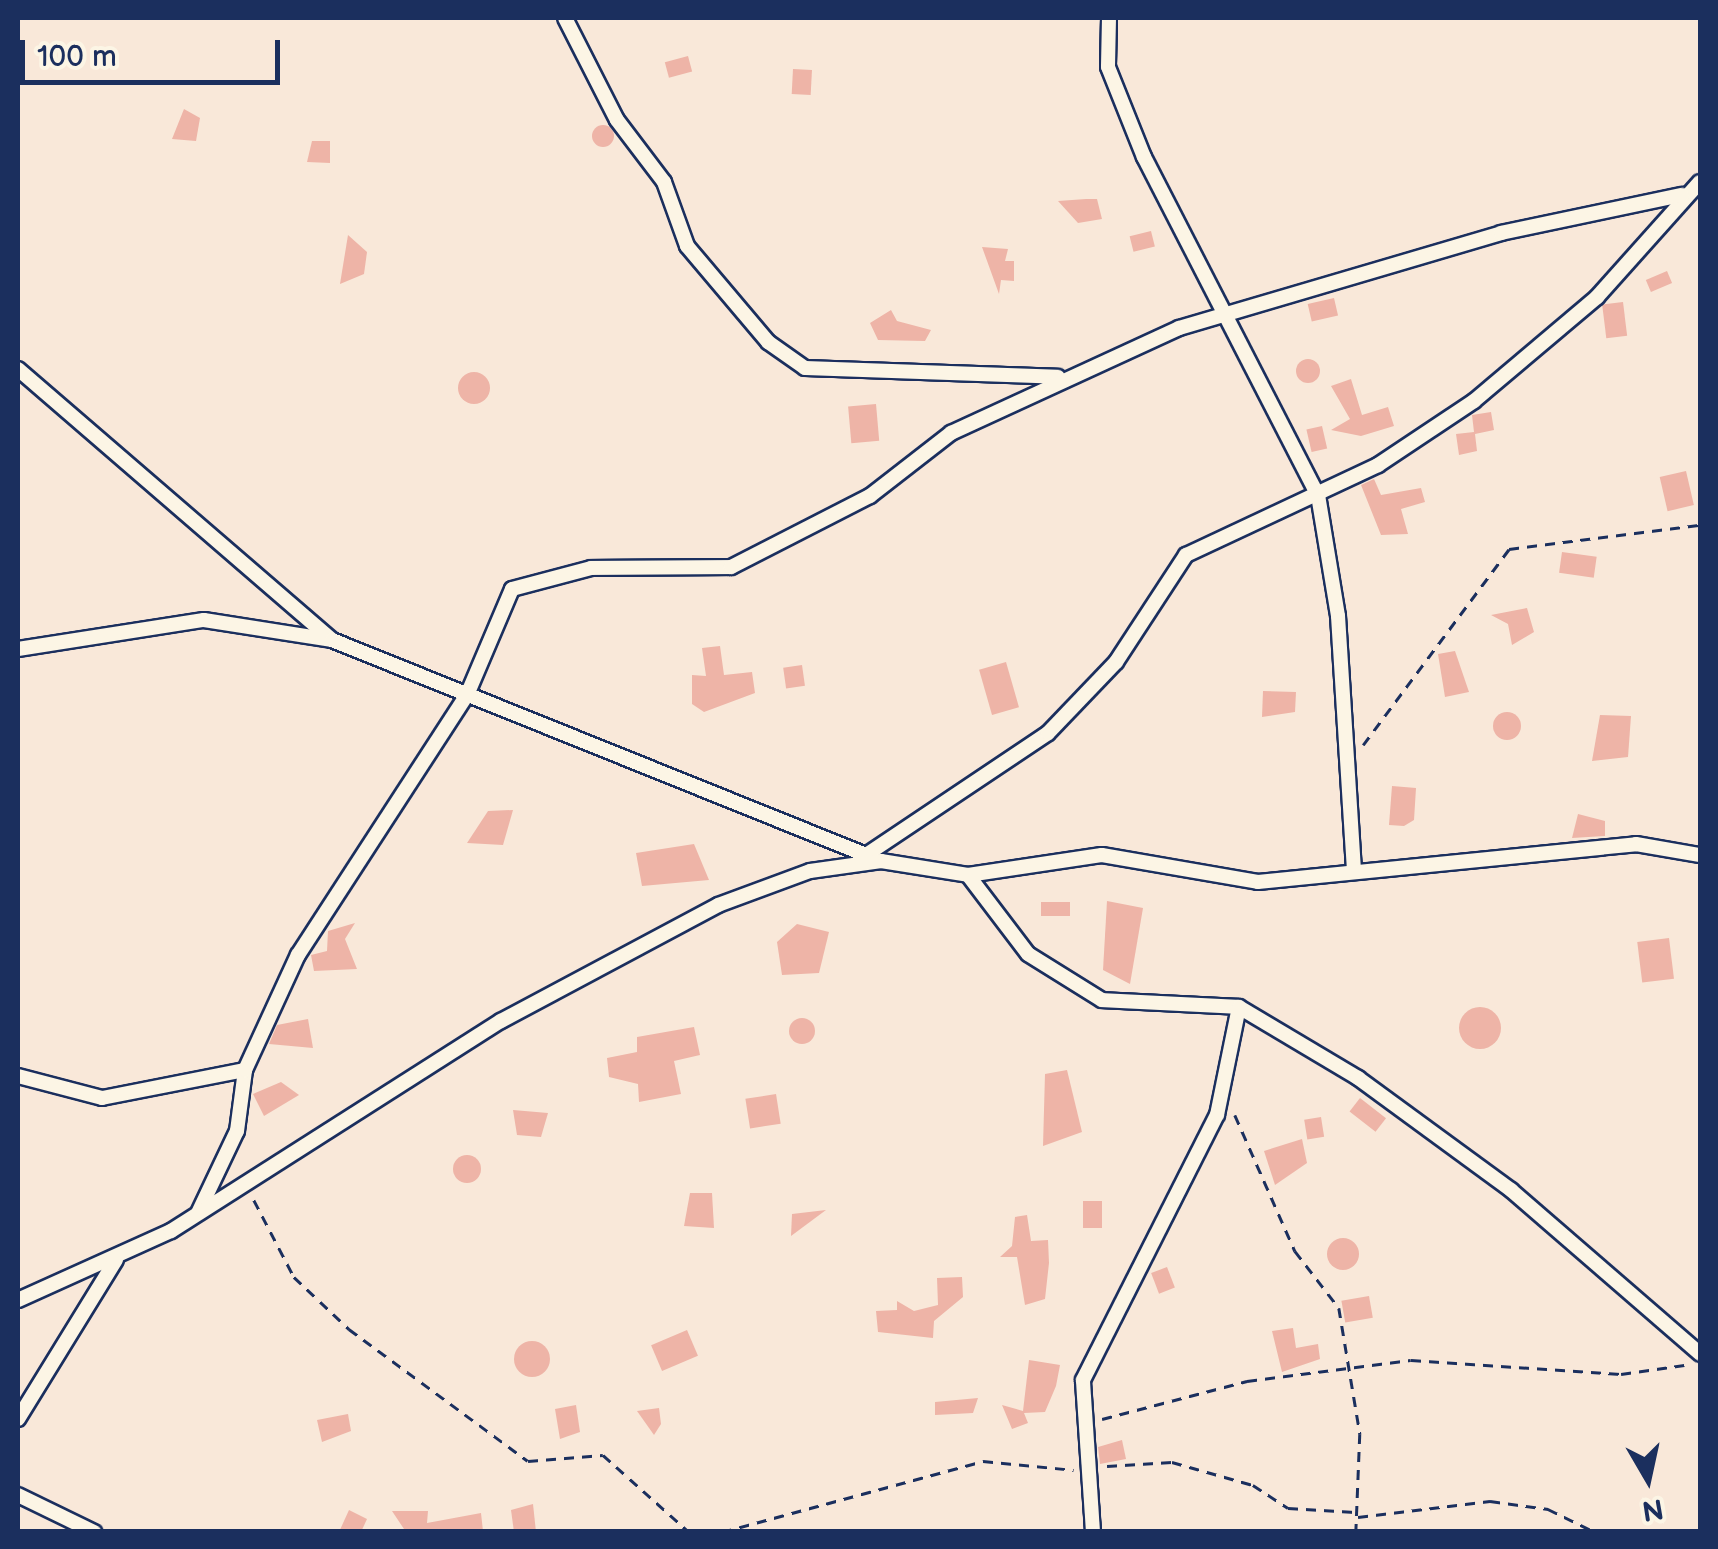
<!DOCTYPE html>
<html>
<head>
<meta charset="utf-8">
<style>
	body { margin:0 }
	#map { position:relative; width:1718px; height:1549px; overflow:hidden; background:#f9e8d9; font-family:"Balsamiq Sans",sans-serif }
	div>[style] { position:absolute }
	.building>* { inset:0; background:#eeb4a7; transform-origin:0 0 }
	.round { border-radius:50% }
	.path>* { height:2.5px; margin-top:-1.25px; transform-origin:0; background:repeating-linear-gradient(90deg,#1b2f5e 0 10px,transparent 0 18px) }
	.roads { filter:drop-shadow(2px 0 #1b2f5e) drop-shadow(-2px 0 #1b2f5e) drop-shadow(0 2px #1b2f5e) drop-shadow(0 -2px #1b2f5e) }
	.street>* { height:14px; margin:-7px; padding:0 7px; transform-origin:7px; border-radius:7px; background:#fcf5e5 }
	span { translate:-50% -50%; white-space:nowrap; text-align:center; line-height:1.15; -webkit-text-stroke:9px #fcf5e5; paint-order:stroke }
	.frame { position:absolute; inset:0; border:20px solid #1b2f5e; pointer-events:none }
	.north { position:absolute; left:1598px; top:1429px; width:100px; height:100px; -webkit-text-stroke:8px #fcf5e5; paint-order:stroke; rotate:171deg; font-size:28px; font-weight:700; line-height:40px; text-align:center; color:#1b2f5e }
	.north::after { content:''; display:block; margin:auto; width:35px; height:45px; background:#1b2f5e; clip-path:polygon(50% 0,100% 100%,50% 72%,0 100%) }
	.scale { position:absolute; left:20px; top:40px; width:260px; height:45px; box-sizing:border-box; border:5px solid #1b2f5e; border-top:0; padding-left:12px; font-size:30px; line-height:35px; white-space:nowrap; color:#1b2f5e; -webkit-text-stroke:8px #fcf5e5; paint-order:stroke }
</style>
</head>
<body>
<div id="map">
	<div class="building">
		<div style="left:688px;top:56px;width:16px;height:24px;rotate:75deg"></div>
		<div style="left:793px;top:69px;width:19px;height:25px;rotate:3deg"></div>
		<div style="clip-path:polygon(184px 109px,200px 118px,196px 141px,172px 139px)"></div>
		<div class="round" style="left:592px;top:125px;width:22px;height:22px"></div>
		<div style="clip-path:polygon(312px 141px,330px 141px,330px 163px,307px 162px)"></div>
		<div style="clip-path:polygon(1086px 199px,1097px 199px,1102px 219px,1078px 223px,1058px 201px)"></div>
		<div style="left:1151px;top:231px;width:16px;height:22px;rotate:76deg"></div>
		<div style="clip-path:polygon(348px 235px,367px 252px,364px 274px,340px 284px)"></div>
		<div style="clip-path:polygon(982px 247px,1008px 249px,1005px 261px,1014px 261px,1014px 281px,1001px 280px,999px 294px)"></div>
		<div style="left:1667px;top:271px;width:13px;height:23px;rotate:67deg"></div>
		<div style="left:1334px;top:298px;width:18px;height:27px;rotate:77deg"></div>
		<div style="left:1623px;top:302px;width:34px;height:21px;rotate:83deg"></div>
		<div style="clip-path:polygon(891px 310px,897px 321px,931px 330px,925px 341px,878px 340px,870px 323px)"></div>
		<div class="round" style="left:1296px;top:359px;width:24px;height:24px"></div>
		<div class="round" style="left:458px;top:372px;width:32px;height:32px"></div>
		<div style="clip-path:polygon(1351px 379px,1362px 415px,1388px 407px,1394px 426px,1361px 436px,1331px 430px,1350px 419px,1331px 386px)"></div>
		<div style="left:876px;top:404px;width:37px;height:28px;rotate:85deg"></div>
		<div style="clip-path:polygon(1491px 412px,1494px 430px,1475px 434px,1477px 451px,1459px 455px,1456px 434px,1474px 432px,1472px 415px)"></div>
		<div style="left:1322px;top:426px;width:23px;height:16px;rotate:77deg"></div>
		<div style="left:1686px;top:471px;width:35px;height:27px;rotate:77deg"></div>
		<div style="clip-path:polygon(1374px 479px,1381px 495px,1421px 488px,1425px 502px,1401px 509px,1408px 534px,1381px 535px,1361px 485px)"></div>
		<div style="left:1562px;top:552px;width:35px;height:21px;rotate:8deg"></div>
		<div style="clip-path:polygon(1527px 608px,1534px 632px,1512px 645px,1508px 624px,1491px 615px)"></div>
		<div style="clip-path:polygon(720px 646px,724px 675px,752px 672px,755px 693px,704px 712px,692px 704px,692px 675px,706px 676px,702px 648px)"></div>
		<div style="clip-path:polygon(1455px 651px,1469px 692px,1445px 697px,1438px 654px)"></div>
		<div style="left:1006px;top:662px;width:47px;height:28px;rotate:74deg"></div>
		<div style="left:802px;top:665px;width:21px;height:19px;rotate:82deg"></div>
		<div style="clip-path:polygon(1263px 691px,1296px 692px,1295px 712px,1262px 717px)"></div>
		<div class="round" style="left:1493px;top:712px;width:28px;height:28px"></div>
		<div style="clip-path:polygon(1600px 715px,1631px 716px,1628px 757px,1592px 761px)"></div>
		<div style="clip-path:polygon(1392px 786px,1416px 788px,1414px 820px,1404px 826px,1389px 825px)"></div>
		<div style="clip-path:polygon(513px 810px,503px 845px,467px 843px,488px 811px)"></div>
		<div style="clip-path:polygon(1578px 814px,1605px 821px,1605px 836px,1572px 838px)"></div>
		<div style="clip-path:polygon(694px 844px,709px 880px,642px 886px,636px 853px)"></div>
		<div style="clip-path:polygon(1107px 901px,1143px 908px,1130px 984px,1103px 970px)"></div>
		<div style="left:1041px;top:902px;width:29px;height:14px"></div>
		<div style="clip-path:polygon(355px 923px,345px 939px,357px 969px,314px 971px,311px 955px,327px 951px,328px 931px)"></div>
		<div style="clip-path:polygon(797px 924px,829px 932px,819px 973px,782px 975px,777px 942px)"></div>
		<div style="left:1669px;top:938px;width:41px;height:32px;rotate:83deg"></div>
		<div class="round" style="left:1459px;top:1007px;width:42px;height:42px"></div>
		<div class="round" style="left:789px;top:1018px;width:26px;height:26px"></div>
		<div style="clip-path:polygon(308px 1019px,313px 1048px,269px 1044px,277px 1025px)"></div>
		<div style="clip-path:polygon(694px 1027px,700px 1055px,674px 1061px,681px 1094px,639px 1102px,638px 1084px,609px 1077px,607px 1058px,637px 1052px,637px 1037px)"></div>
		<div style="clip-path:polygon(1067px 1070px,1082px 1132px,1043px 1146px,1045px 1074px)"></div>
		<div style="clip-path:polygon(281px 1082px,299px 1095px,264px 1116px,253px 1094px)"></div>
		<div style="left:776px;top:1094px;width:30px;height:31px;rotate:81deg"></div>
		<div style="left:1360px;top:1098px;width:33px;height:17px;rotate:38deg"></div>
		<div style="clip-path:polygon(513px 1110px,548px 1113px,541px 1137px,517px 1135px)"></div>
		<div style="left:1321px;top:1117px;width:20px;height:17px;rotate:81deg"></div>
		<div style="clip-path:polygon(1302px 1139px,1307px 1163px,1275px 1185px,1264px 1151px)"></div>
		<div class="round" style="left:453px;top:1155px;width:28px;height:28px"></div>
		<div style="clip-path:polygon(690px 1193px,712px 1193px,714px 1228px,684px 1226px)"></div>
		<div style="left:1083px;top:1201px;width:19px;height:27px"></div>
		<div style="clip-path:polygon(826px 1210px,791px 1236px,792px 1214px)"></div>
		<div style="clip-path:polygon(1027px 1215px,1031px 1241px,1048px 1240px,1049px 1263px,1045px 1299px,1025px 1305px,1017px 1257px,1000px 1257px,1012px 1246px,1015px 1217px)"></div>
		<div class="round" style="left:1327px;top:1238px;width:32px;height:32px"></div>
		<div style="left:1167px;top:1267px;width:22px;height:17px;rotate:69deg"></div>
		<div style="clip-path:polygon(962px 1277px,963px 1297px,934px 1321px,933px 1338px,878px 1332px,876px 1311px,897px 1310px,897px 1301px,914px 1311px,938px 1305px,937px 1278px)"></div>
		<div style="left:1369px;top:1296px;width:22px;height:28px;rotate:80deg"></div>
		<div style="clip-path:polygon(1293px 1328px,1296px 1348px,1318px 1344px,1320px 1359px,1282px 1372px,1272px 1331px)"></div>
		<div style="left:687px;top:1330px;width:28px;height:39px;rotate:67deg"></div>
		<div class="round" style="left:514px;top:1341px;width:36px;height:36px"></div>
		<div style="clip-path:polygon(1029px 1360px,1060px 1365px,1056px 1386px,1045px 1412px,1024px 1413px,1028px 1423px,1012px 1429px,1002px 1405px,1023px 1411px)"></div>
		<div style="clip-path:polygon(978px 1398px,973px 1413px,935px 1415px,935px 1402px)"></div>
		<div style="clip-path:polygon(576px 1405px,580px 1432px,560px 1439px,555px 1409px)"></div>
		<div style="clip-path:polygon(659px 1408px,661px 1424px,654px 1435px,637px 1411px)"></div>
		<div style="clip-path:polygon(348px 1414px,351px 1431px,322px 1442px,317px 1420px)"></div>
		<div style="clip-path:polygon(1122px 1440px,1126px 1459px,1100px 1464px,1098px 1447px)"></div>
		<div style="clip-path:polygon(533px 1504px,536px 1532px,514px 1532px,511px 1510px)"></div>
		<div style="clip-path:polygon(349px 1510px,367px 1519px,361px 1532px,339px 1532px)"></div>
		<div style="clip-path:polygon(392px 1511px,428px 1511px,427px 1523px,481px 1513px,483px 1531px,406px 1532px)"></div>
	</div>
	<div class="path">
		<div style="left:1363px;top:745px;width:244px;rotate:-53.3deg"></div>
		<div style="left:1509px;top:549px;width:193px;rotate:-7.2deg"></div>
		<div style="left:1235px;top:1115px;width:149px;rotate:66.2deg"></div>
		<div style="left:1295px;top:1251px;width:72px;rotate:52.3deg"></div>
		<div style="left:1339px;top:1308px;width:128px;rotate:80.5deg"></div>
		<div style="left:1360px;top:1434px;width:98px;rotate:92.3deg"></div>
		<div style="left:254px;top:1200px;width:87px;rotate:62.5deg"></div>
		<div style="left:294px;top:1277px;width:76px;rotate:43.4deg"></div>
		<div style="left:349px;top:1329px;width:222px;rotate:36.4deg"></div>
		<div style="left:528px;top:1461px;width:75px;rotate:-4.6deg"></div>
		<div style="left:603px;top:1455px;width:115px;rotate:41.8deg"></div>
		<div style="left:1102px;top:1419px;width:150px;rotate:-14.7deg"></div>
		<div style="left:1247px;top:1381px;width:165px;rotate:-7.3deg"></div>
		<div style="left:1411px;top:1360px;width:210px;rotate:3.8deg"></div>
		<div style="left:1621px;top:1374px;width:64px;rotate:-8.1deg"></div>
		<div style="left:1107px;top:1466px;width:65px;rotate:-3.5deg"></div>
		<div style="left:1172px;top:1462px;width:84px;rotate:15.9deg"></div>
		<div style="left:1253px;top:1485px;width:42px;rotate:33.3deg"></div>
		<div style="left:1288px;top:1508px;width:67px;rotate:3.4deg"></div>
		<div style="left:1358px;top:1517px;width:133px;rotate:-6.9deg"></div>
		<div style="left:1490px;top:1501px;width:59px;rotate:7.9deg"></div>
		<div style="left:1548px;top:1509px;width:52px;rotate:26.1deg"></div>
		<div style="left:722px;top:1532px;width:270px;rotate:-15.2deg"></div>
		<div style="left:983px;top:1461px;width:91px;rotate:5.6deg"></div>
	</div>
	<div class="roads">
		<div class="street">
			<div style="left:565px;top:18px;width:114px;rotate:63deg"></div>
			<div style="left:617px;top:120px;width:78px;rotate:52.8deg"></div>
			<div style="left:664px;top:182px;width:68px;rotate:70.2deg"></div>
			<div style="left:687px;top:246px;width:126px;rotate:49.8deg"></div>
			<div style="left:768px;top:342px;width:45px;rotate:35.1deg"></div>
			<div style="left:805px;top:368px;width:253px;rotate:2deg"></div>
			<div style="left:1109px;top:18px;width:49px;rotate:91.2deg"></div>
			<div style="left:1108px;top:67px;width:97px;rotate:68.2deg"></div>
			<div style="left:1144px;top:157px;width:380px;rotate:62.8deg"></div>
			<div style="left:1318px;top:495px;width:123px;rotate:80.6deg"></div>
			<div style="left:1338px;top:616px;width:254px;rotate:86.4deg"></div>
			<div style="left:18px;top:369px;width:415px;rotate:40.8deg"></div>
			<div style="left:18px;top:649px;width:188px;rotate:-8.9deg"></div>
			<div style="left:204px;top:620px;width:130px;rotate:8.9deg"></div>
			<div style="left:332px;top:640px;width:581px;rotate:21.93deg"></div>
			<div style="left:866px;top:855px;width:219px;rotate:-33.8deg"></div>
			<div style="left:1048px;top:733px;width:98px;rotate:-46.2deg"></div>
			<div style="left:1116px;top:662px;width:128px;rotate:-56.8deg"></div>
			<div style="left:1186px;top:555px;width:212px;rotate:-25.1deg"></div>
			<div style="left:1378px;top:465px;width:115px;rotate:-33.7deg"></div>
			<div style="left:1474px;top:401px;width:161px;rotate:-40.2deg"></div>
			<div style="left:1597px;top:297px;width:154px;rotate:-48.2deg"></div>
			<div style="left:968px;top:875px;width:135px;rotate:-8.5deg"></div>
			<div style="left:1102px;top:855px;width:158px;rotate:9.8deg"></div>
			<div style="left:1258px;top:882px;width:380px;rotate:-5.7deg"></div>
			<div style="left:1636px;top:844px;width:65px;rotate:9.8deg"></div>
			<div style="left:18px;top:1076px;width:87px;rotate:14.7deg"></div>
			<div style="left:102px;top:1098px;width:146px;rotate:-11.1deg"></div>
			<div style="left:198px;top:1213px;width:91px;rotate:-64.6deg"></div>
			<div style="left:237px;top:1131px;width:62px;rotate:-82.5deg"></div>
			<div style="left:245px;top:1070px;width:127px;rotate:-65.3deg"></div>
			<div style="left:298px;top:955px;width:310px;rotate:-57deg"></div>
			<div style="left:467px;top:695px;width:115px;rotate:-67deg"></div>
			<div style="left:512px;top:589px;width:82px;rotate:-14.9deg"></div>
			<div style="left:591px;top:568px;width:140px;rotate:-0.4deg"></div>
			<div style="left:731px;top:567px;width:156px;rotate:-27.1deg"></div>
			<div style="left:870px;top:496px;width:103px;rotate:-37.9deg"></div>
			<div style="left:951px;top:433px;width:251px;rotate:-24.7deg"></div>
			<div style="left:1179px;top:328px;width:336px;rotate:-16.4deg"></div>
			<div style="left:1501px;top:233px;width:185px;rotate:-11.9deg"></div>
			<div style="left:18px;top:1300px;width:168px;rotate:-24.3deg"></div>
			<div style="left:171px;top:1231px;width:391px;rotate:-32.5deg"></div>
			<div style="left:501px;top:1021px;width:246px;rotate:-28.1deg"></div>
			<div style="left:718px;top:905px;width:98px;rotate:-20.3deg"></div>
			<div style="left:810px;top:871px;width:72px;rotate:-8deg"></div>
			<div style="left:881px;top:861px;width:88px;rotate:9.1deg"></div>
			<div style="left:968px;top:875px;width:99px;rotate:52.8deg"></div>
			<div style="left:1028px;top:954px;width:87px;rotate:31.9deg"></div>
			<div style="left:1102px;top:1000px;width:137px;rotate:2.9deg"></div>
			<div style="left:1239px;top:1007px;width:139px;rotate:30.8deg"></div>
			<div style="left:1358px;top:1078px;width:190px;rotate:36.2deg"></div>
			<div style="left:1511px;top:1190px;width:250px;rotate:40.9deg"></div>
			<div style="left:18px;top:1419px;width:187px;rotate:-58.4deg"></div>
			<div style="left:18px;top:1495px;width:85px;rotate:26deg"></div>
			<div style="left:1093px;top:1532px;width:152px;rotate:-93.8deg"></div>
			<div style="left:1083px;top:1380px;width:297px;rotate:-63.2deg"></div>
			<div style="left:1217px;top:1115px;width:110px;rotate:-78.5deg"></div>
		</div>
	</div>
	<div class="frame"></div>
	<div class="north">N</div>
	<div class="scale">100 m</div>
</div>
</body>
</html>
